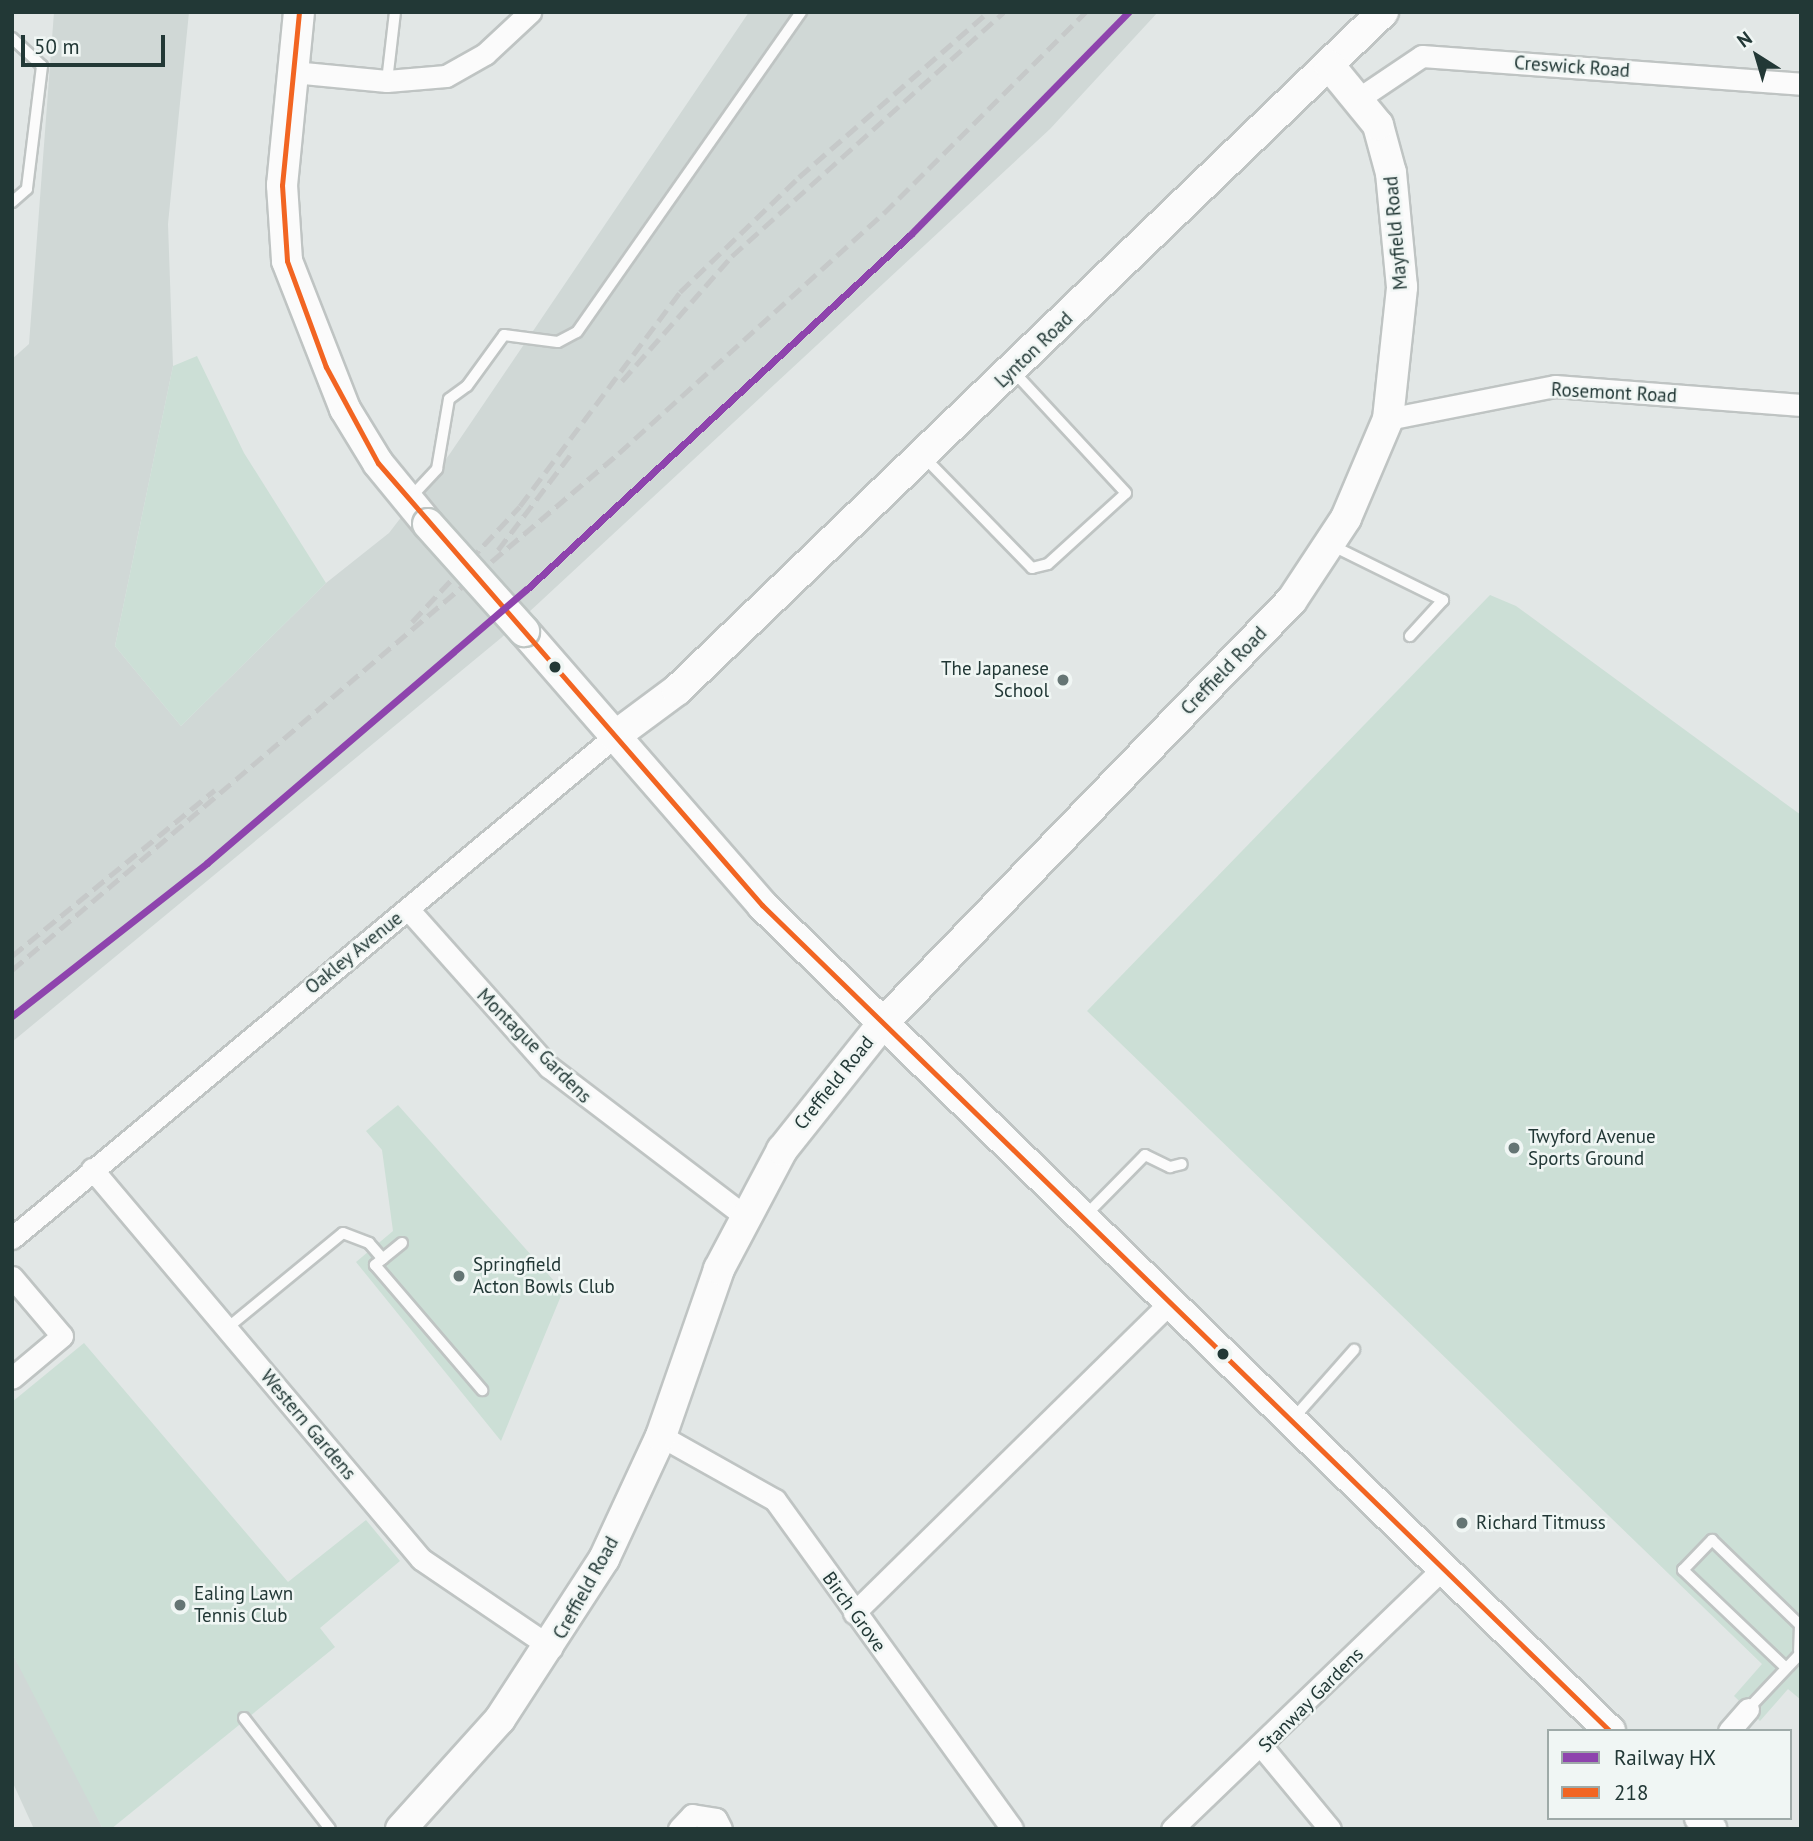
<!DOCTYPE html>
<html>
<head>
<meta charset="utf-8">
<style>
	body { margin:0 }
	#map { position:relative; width:1813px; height:1841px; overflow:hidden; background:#e2e7e6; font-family:"PT Sans",sans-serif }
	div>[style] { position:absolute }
	.built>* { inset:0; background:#d0d8d6 }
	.green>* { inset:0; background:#ccdfd6 }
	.roads { filter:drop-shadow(2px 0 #bfc4c3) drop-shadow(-2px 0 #bfc4c3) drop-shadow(0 2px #bfc4c3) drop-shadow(0 -2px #bfc4c3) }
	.lane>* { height:10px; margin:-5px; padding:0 5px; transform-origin:5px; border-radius:5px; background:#fbfbfb }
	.street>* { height:21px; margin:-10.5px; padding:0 10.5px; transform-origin:10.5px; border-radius:10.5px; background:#fbfbfb }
	.secondary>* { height:30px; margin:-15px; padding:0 15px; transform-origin:15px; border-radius:15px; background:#fbfbfb }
	.rail>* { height:5px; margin-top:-2.5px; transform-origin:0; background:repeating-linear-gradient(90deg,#c6c9c9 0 14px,transparent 0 21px) }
	.bridges { filter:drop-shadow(2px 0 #bec5c3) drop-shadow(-2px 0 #bec5c3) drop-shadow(0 2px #bec5c3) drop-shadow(0 -2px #bec5c3) }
	.secondary-bridge>* { height:30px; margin:-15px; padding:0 15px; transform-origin:15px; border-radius:15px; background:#fbfbfb }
	.bus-1>* { height:5px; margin:-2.5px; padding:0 2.5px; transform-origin:2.5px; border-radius:2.5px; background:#f26522 }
	.rail-1>* { height:7px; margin:-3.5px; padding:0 3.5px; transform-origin:3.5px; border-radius:3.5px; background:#8e44ad }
	.dots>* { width:19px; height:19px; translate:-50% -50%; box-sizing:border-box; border:4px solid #f0f6f4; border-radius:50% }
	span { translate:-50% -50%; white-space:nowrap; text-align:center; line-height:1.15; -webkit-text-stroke:5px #f0f6f4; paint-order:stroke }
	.street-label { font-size:19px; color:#223836 }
	.poi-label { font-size:19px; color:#223836 }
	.right { translate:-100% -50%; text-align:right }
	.left { translate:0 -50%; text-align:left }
	.frame { position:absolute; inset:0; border:14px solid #223836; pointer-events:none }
	.legend { position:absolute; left:1547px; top:1729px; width:245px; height:91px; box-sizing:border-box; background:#f0f6f4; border:2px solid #9eaaa8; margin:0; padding:9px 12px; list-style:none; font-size:21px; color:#223836 }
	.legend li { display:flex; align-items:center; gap:14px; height:35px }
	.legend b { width:35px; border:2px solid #9eaaa8 }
	.north { position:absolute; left:1722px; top:21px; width:70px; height:70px; -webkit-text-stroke:5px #f0f6f4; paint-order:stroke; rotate:323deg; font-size:19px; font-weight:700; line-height:28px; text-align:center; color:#223836 }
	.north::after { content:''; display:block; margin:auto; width:24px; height:32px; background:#223836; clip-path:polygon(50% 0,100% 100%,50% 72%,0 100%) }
	.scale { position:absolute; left:21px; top:35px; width:144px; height:32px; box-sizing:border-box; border:4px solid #223836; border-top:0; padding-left:9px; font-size:21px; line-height:24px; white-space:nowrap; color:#223836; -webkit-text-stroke:5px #f0f6f4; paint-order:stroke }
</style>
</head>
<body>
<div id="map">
	<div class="built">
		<div style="clip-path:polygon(54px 12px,189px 12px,168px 224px,173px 366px,115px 646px,181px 726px,326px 583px,389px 533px,449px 455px,749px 12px,1158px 12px,1050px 129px,501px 638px,12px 1042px,12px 359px,29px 344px)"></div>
		<div style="clip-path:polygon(12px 1653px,55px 1730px,103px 1829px,34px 1829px,12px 1781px)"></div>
	</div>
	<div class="green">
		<div style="clip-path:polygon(197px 356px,244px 453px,326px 583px,181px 726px,115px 646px,173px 366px)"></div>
		<div style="clip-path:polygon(1490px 595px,1516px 606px,1801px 815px,1801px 1700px,1788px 1689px,1760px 1721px,1734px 1696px,1762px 1664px,1087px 1011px)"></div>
		<div style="clip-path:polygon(398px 1105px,563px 1291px,501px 1441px,356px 1262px,393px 1231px,382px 1150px,366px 1131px)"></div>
		<div style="clip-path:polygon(84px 1343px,288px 1582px,366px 1520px,400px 1561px,320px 1628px,335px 1647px,111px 1829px,103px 1829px,12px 1653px,12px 1402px)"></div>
	</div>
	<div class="roads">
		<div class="lane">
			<div style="left:12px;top:38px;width:41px;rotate:43deg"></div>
			<div style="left:42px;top:66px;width:124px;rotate:97deg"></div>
			<div style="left:27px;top:189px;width:20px;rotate:139deg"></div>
			<div style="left:387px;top:81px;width:69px;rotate:-83.4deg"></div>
			<div style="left:924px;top:457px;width:155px;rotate:45.8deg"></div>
			<div style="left:1032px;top:568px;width:16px;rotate:-14deg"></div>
			<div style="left:1048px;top:564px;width:105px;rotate:-42.3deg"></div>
			<div style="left:1126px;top:493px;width:166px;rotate:-132.8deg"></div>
			<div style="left:410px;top:498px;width:40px;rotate:-47deg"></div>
			<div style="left:437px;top:469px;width:71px;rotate:-80.3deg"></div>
			<div style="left:449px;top:399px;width:22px;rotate:-36deg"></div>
			<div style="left:467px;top:386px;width:63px;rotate:-54deg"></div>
			<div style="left:504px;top:335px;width:54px;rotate:7.4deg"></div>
			<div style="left:558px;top:342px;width:21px;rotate:-28deg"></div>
			<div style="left:577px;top:332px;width:391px;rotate:-55deg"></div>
			<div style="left:1331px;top:545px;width:125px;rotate:26.2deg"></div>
			<div style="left:1443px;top:600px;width:49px;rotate:132.5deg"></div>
			<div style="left:1084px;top:1217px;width:87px;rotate:-45.5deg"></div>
			<div style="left:1145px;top:1155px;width:28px;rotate:26deg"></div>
			<div style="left:1170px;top:1167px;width:12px;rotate:-14deg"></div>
			<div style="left:402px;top:1243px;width:35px;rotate:141deg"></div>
			<div style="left:375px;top:1265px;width:165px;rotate:49.4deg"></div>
			<div style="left:226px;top:1329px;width:151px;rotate:-39.4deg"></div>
			<div style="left:343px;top:1233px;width:28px;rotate:21deg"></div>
			<div style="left:369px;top:1243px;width:21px;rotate:49deg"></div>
			<div style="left:1292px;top:1420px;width:94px;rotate:-48.5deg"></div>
			<div style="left:1785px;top:1667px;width:141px;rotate:-136.4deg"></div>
			<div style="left:1683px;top:1570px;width:42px;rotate:-46deg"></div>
			<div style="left:1712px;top:1540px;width:122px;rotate:44deg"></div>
			<div style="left:1800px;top:1625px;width:26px;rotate:92deg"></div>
			<div style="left:1748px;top:1709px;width:77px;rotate:-46.6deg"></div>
			<div style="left:244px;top:1718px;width:140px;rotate:52.2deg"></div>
		</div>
		<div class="street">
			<div style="left:293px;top:72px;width:94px;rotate:5.5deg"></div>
			<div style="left:387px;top:81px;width:59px;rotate:-4.8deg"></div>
			<div style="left:446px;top:76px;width:45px;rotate:-29.4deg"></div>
			<div style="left:485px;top:54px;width:62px;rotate:-43deg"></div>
			<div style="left:1358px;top:99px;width:77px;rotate:-33.9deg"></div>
			<div style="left:1422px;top:56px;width:380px;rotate:4.2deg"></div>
			<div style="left:1388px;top:419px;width:170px;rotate:-11.2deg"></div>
			<div style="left:1555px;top:386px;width:247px;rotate:4.4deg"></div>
			<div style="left:408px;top:909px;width:212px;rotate:48.3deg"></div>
			<div style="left:549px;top:1067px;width:244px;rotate:37.3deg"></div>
			<div style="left:92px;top:1169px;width:510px;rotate:49.85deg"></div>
			<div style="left:421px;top:1559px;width:158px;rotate:34.2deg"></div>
			<div style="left:12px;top:1238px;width:785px;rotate:-39.78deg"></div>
			<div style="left:12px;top:1277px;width:77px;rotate:49.7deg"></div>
			<div style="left:62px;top:1336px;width:65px;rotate:140deg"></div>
			<div style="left:661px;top:1436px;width:131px;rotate:29.3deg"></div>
			<div style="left:775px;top:1500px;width:405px;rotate:54.2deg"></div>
			<div style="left:854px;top:1613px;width:443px;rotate:-44.5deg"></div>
			<div style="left:1729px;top:1731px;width:29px;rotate:-49deg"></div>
			<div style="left:1263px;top:1748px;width:105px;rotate:50.4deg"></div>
			<div style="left:679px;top:1829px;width:19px;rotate:-47deg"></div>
			<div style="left:692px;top:1815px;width:24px;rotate:9deg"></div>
			<div style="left:716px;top:1819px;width:11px;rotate:63deg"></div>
			<div style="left:1172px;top:1829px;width:379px;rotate:-43.9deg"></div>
		</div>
		<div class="secondary">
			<div style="left:299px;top:12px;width:174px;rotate:95.6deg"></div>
			<div style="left:282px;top:185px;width:76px;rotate:86.2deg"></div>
			<div style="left:287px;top:261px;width:159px;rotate:68.6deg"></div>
			<div style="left:345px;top:409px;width:63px;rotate:58.6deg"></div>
			<div style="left:378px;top:463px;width:79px;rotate:50.7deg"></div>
			<div style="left:524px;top:631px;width:363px;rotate:49deg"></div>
			<div style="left:762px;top:905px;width:1184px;rotate:44.25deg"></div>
			<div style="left:615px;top:736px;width:77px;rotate:-36.6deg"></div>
			<div style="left:677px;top:690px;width:979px;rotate:-43.84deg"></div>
			<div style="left:1700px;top:1818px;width:16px;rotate:45deg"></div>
			<div style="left:401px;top:1829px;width:148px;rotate:-48deg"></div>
			<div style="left:500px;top:1719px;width:191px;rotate:-57deg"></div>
			<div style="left:604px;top:1559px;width:136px;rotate:-65.1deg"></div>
			<div style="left:661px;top:1436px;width:177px;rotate:-70.8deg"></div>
			<div style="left:719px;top:1269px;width:135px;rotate:-62.1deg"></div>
			<div style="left:782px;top:1150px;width:162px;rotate:-51.5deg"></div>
			<div style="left:883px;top:1023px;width:588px;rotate:-45.96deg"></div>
			<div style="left:1292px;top:600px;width:98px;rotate:-56.6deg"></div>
			<div style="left:1346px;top:518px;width:108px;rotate:-67deg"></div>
			<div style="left:1388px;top:419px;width:133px;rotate:-83.9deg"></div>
			<div style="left:1402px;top:287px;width:115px;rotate:-95.5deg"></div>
			<div style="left:1391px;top:173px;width:50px;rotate:-105.2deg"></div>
			<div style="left:1378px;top:125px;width:77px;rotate:-129.2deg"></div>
		</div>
	</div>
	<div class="rail">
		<div style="left:622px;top:381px;width:167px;rotate:-48.7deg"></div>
		<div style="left:732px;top:256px;width:365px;rotate:-41.9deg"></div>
		<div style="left:498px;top:550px;width:119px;rotate:-52.8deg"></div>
		<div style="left:412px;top:622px;width:158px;rotate:-47deg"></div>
		<div style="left:520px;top:506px;width:267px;rotate:-53.2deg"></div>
		<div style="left:680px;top:292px;width:165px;rotate:-44deg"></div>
		<div style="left:799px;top:177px;width:251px;rotate:-41.1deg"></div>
		<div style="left:12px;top:956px;width:262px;rotate:-39.3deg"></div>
		<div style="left:12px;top:970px;width:797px;rotate:-40.42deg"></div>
		<div style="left:619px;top:453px;width:358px;rotate:-42.2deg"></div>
		<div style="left:884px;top:213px;width:285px;rotate:-44.9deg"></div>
	</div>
	<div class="bridges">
		<div class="secondary-bridge">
			<div style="left:428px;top:524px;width:144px;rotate:48.1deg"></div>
		</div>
	</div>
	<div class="bus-1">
		<div style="left:299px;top:12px;width:174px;rotate:95.6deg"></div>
		<div style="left:282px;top:185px;width:76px;rotate:86.2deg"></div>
		<div style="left:287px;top:261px;width:113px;rotate:69.8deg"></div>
		<div style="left:326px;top:367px;width:109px;rotate:61.6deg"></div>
		<div style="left:378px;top:463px;width:586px;rotate:49.02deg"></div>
		<div style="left:762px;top:905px;width:1184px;rotate:44.25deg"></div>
	</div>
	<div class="rail-1">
		<div style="left:12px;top:1016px;width:248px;rotate:-38.1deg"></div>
		<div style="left:207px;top:863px;width:421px;rotate:-40.6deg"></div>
		<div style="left:527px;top:589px;width:522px;rotate:-42.75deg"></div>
		<div style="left:910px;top:235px;width:312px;rotate:-45.6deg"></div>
	</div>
	<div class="dots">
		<div style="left:555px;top:667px;background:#223836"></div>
		<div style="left:1063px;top:680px;background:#657574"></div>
		<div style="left:1514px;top:1148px;background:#657574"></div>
		<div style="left:459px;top:1276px;background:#657574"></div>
		<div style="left:1223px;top:1354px;background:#223836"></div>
		<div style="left:1462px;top:1523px;background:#657574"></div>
		<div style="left:180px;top:1605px;background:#657574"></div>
	</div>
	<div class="street-label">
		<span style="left:1572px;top:67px;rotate:4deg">Creswick Road</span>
		<span style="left:1396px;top:233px;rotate:-95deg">Mayfield Road</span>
		<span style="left:1034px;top:350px;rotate:-44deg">Lynton Road</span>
		<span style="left:1614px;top:393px;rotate:3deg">Rosemont Road</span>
		<span style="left:1224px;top:671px;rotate:-46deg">Creffield Road</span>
		<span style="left:354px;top:953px;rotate:-39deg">Oakley Avenue</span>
		<span style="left:534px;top:1046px;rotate:45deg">Montague Gardens</span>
		<span style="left:834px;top:1083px;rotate:-51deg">Creffield Road</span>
		<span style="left:308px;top:1425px;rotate:50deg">Western Gardens</span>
		<span style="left:586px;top:1588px;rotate:-61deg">Creffield Road</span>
		<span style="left:854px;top:1612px;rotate:54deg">Birch Grove</span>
		<span style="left:1311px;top:1700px;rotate:-45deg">Stanway Gardens</span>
	</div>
	<div class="poi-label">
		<span class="right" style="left:1049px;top:680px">The Japanese<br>School</span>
		<span class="left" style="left:1528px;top:1148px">Twyford Avenue<br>Sports Ground</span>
		<span class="left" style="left:473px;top:1276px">Springfield<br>Acton Bowls Club</span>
		<span class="left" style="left:1476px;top:1523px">Richard Titmuss</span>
		<span class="left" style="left:194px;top:1605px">Ealing Lawn<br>Tennis Club</span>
	</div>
	<div class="frame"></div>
	<ul class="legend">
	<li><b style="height:9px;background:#8e44ad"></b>Railway HX</li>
	<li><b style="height:9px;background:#f26522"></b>218</li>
	</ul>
	<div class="north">N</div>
	<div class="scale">50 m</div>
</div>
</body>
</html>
